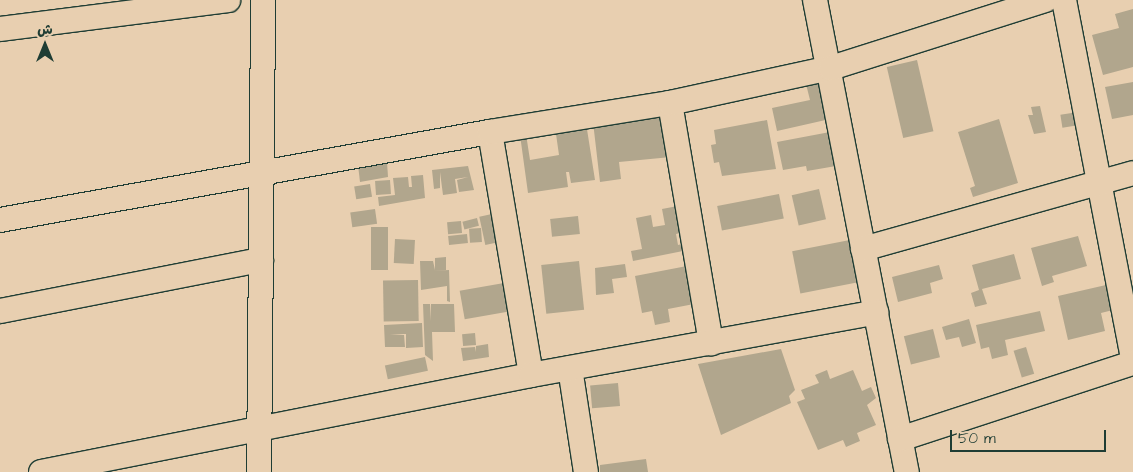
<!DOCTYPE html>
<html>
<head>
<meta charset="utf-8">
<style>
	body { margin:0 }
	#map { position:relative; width:1133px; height:472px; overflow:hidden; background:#e8cfb0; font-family:"Architects Daughter","Playpen Sans Arabic",sans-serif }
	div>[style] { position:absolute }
	.building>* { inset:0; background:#b1a68d; transform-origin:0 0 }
	.roads { filter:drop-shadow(1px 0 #1f3d34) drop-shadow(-1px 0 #1f3d34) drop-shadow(0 1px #1f3d34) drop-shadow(0 -1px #1f3d34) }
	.street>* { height:24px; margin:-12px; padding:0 12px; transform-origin:12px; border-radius:12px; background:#e8cfb0 }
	span { translate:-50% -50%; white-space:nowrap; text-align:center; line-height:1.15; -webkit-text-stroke:4px #e8cfb0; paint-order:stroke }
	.north { position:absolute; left:20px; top:20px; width:50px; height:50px; -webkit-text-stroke:4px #e8cfb0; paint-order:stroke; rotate:0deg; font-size:14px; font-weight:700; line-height:20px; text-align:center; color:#1f3d34 }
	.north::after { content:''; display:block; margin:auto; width:18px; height:22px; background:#1f3d34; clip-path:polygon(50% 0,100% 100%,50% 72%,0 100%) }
	.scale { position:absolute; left:950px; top:430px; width:156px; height:22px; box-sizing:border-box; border:2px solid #1f3d34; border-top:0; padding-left:6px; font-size:15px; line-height:18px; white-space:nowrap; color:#1f3d34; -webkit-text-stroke:4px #e8cfb0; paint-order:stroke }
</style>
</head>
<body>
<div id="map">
	<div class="building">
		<div style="clip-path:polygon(1133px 9px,1133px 67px,1103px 75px,1092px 35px,1119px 28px,1115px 14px)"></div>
		<div style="left:917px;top:60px;width:73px;height:31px;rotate:77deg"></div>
		<div style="clip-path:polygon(828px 79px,830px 119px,777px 131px,772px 108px,810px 100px,806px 84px)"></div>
		<div style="clip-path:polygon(1133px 82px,1133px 115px,1112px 119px,1105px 87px)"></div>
		<div style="clip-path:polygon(1040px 106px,1046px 132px,1034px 134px,1028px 115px,1033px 115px,1031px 107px)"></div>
		<div style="left:1091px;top:110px;width:13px;height:31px;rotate:81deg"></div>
		<div style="clip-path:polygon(666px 113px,671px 157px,619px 162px,621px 179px,600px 182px,593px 122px)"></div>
		<div style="clip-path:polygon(999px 119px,1018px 183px,973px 197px,970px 188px,975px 186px,958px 132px)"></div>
		<div style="clip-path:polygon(767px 120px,776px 169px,722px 176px,719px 162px,714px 163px,711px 145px,716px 144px,714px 130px)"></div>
		<div style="clip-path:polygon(586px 123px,595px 180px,571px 183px,569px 172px,566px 172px,568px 187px,528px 193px,520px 135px,526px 134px,530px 160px,559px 155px,555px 127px)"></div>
		<div style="clip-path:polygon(830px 132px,836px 166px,807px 171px,806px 166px,783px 170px,777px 142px)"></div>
		<div style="clip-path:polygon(387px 162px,388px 177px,360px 182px,358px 165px)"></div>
		<div style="clip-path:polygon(468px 166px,474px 190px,459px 192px,457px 180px,468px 177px,455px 179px,457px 193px,443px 195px,440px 172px,440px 188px,434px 189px,432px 170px)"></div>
		<div style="clip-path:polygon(423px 175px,425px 198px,379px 206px,378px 197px,395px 195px,393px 178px,408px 177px,409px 187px,412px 187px,411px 176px)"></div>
		<div style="left:390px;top:180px;width:14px;height:15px;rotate:86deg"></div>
		<div style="left:370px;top:184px;width:13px;height:16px;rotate:81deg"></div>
		<div style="left:819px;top:189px;width:31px;height:28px;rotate:77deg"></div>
		<div style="left:779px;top:194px;width:25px;height:63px;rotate:79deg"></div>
		<div style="clip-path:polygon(683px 205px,688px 231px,676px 234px,678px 245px,686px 243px,688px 250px,633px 261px,631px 251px,642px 249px,636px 218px,651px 215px,653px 227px,665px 225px,662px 209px)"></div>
		<div style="left:375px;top:209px;width:15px;height:25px;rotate:82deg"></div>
		<div style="left:492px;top:214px;width:29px;height:13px;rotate:78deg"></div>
		<div style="left:578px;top:216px;width:18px;height:28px;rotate:84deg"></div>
		<div style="left:477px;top:218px;width:8px;height:15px;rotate:76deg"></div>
		<div style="left:461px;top:221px;width:12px;height:14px;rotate:85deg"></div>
		<div style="left:371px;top:227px;width:17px;height:43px"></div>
		<div style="left:481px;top:228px;width:14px;height:12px;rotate:86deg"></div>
		<div style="left:467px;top:234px;width:9px;height:19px;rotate:84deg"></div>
		<div style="clip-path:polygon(1078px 236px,1087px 266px,1052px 276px,1054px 282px,1042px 286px,1031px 248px)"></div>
		<div style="left:395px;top:239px;width:20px;height:24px;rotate:3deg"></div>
		<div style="left:855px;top:239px;width:43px;height:64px;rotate:79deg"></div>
		<div style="clip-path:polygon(1014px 254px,1021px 279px,982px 289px,987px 304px,975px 307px,971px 293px,979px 290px,972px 265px)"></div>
		<div style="clip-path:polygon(446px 257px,446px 270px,431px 271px,449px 270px,450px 302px,447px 301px,447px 286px,421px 290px,420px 261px,433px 261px,435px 270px,435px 258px)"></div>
		<div style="left:579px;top:261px;width:49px;height:38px;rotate:84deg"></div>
		<div style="clip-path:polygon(625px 264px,627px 277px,612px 279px,614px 293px,596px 295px,595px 268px)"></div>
		<div style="clip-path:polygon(939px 265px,943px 279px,930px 283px,932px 293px,898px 302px,892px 277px)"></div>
		<div style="clip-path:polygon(687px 266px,694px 304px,668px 309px,670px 322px,655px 325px,652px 311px,642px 313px,635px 276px)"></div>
		<div style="left:418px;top:280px;width:41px;height:35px;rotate:89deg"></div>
		<div style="left:504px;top:283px;width:29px;height:45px;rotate:80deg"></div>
		<div style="clip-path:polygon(1106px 285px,1113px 310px,1101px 313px,1105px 331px,1068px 340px,1058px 296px)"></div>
		<div style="clip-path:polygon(423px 304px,430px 304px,431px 321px,431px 304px,454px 304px,455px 332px,432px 332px,433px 361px,425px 355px)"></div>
		<div style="clip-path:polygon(1040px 311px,1045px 331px,1005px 340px,1008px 355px,992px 359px,989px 347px,981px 349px,976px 325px)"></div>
		<div style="clip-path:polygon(969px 319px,976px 343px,962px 347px,959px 337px,946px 340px,942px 327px)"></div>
		<div style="clip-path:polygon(422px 323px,423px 347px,406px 348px,406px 334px,390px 334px,404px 335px,405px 347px,385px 347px,384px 325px)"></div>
		<div style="left:933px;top:329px;width:29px;height:30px;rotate:76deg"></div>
		<div style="left:475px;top:333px;width:12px;height:13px;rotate:85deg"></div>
		<div style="clip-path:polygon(488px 344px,489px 357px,463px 361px,461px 348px,475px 347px,476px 352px,476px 346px)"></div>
		<div style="left:1026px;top:347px;width:28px;height:13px;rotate:73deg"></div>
		<div style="clip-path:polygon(781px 349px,795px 390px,789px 396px,791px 403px,721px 435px,698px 364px)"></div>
		<div style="left:425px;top:357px;width:14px;height:41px;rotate:78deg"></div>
		<div style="clip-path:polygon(827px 370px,830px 379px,853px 370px,862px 391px,871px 387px,876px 398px,867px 405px,876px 425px,857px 433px,860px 441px,846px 447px,843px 440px,818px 450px,797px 402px,805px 399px,801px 390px,819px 383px,815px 375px)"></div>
		<div style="left:618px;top:383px;width:23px;height:28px;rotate:85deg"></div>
		<div style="clip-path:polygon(646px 459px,648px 472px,600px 472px,600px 465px)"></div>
	</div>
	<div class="roads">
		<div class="street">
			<div style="left:815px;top:0;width:481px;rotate:79deg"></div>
			<div style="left:1064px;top:0;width:364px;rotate:79.1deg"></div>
			<div style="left:0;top:29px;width:230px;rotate:-7.2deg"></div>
			<div style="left:670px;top:103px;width:244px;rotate:80.3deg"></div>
			<div style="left:490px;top:132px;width:246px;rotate:80.4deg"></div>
			<div style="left:0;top:220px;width:498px;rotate:-10.2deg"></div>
			<div style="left:490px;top:132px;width:182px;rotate:-9.2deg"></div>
			<div style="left:670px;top:103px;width:165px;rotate:-12.3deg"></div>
			<div style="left:831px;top:68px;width:225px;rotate:-17.6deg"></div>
			<div style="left:863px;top:249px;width:280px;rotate:-15.7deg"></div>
			<div style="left:0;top:311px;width:266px;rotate:-11.1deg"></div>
			<div style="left:570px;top:368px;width:105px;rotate:81.3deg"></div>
			<div style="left:900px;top:439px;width:245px;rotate:-18.1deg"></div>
			<div style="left:41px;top:472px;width:500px;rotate:-11.2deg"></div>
			<div style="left:531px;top:375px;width:351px;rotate:-10.3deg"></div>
			<div style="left:259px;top:472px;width:472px;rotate:-89.5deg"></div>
		</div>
	</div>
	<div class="north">ش</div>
	<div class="scale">50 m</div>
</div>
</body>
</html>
